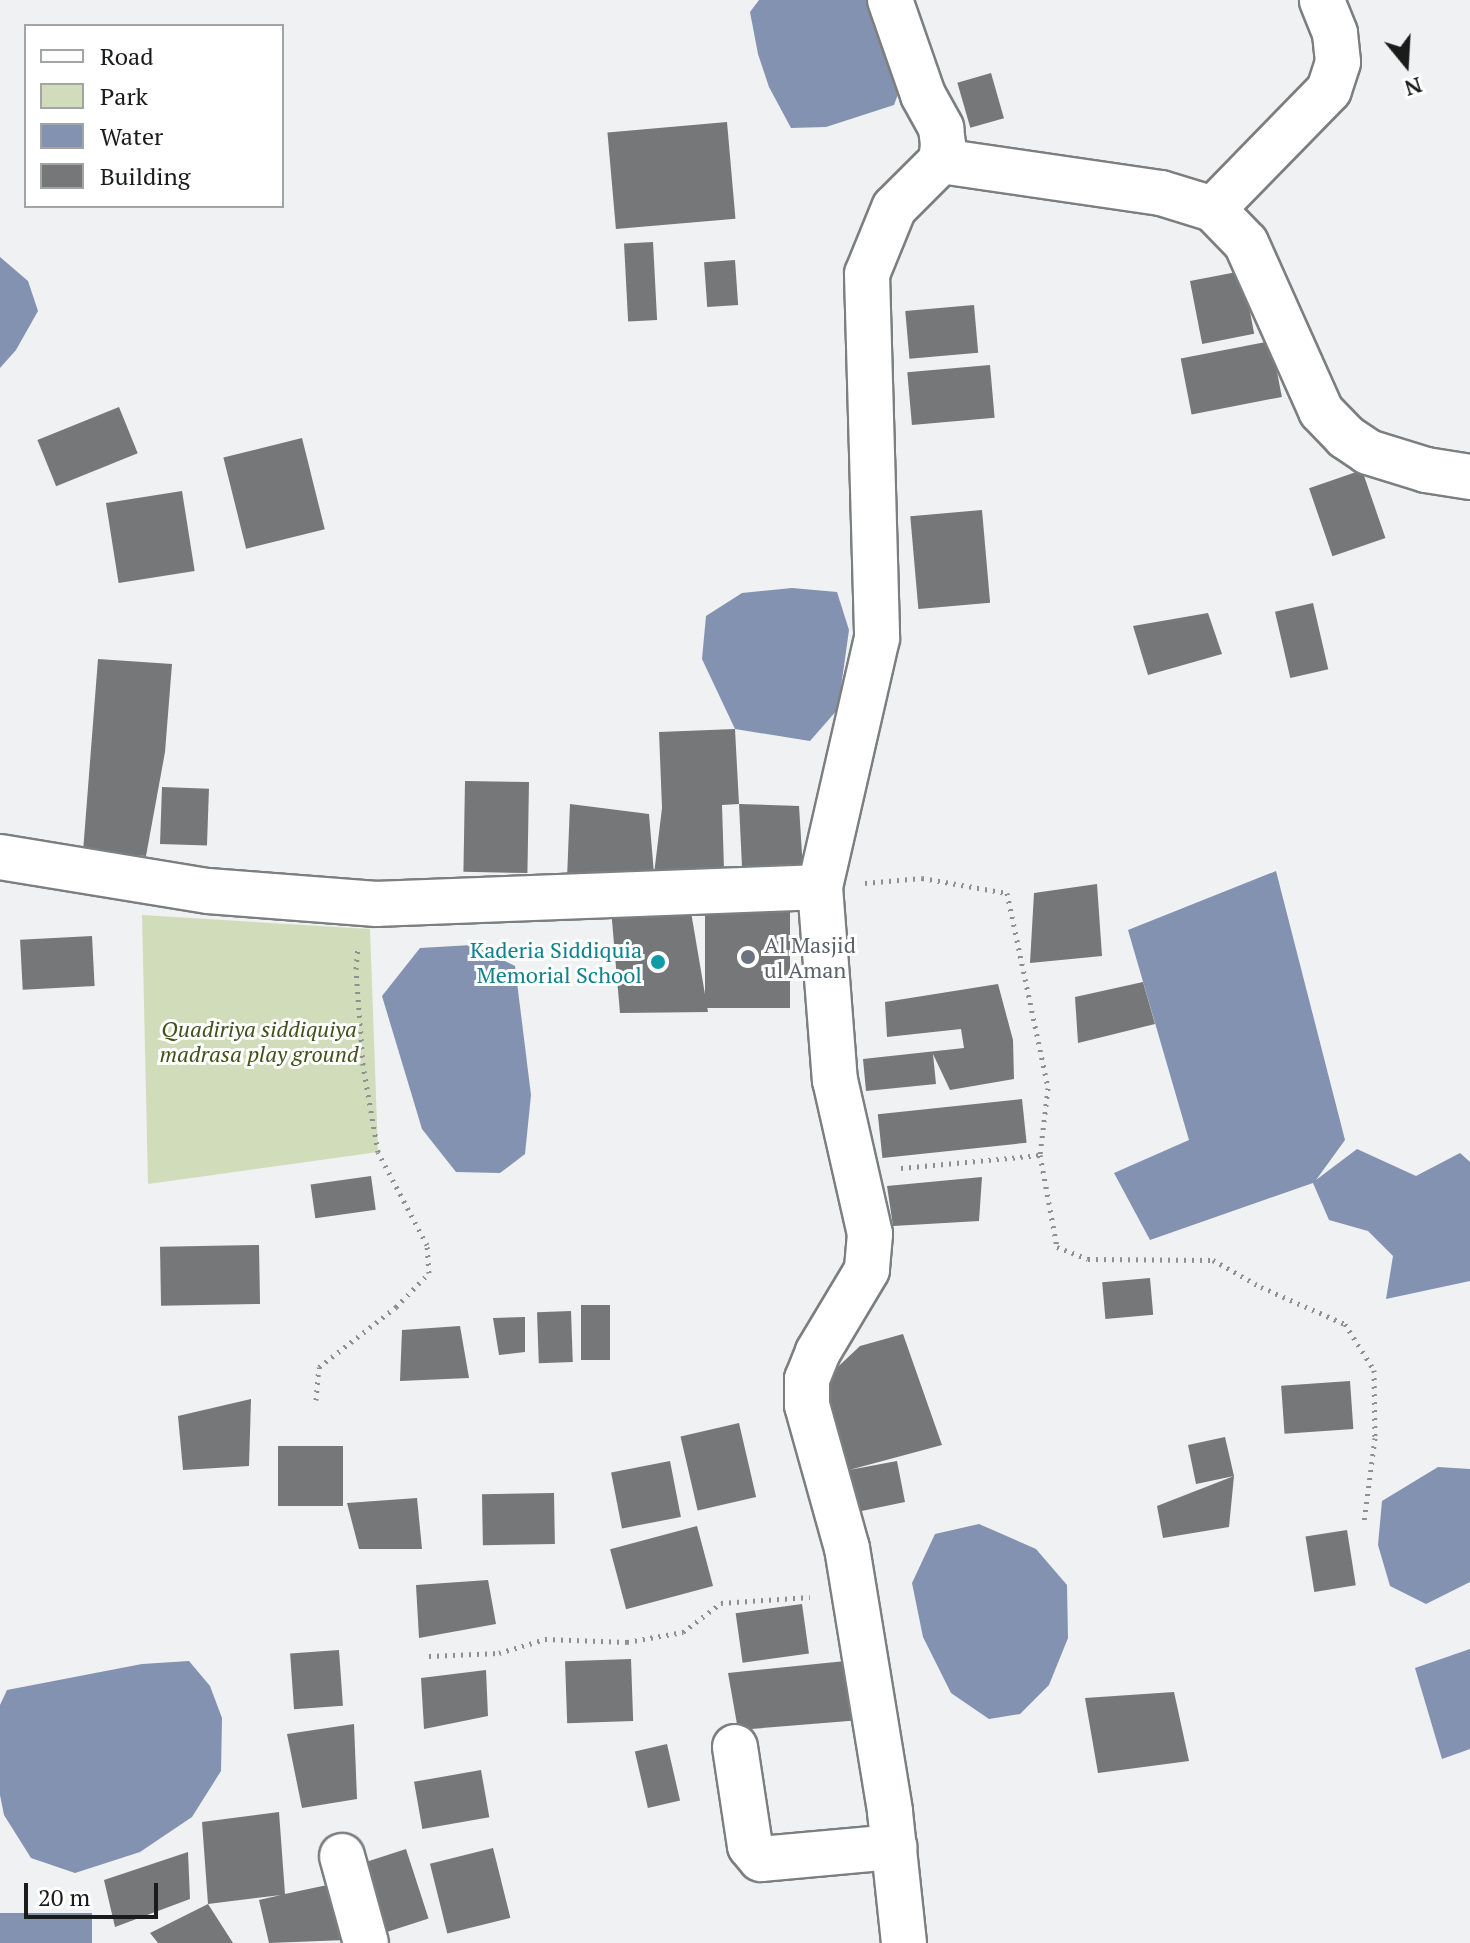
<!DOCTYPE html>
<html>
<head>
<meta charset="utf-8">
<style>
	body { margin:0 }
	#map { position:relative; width:1470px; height:1943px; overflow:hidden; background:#f0f1f2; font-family:"PT Serif",serif }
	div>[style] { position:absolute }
	.green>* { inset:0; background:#d1dcbb }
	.water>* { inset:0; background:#8292b0; transform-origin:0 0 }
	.building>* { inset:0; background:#767778; transform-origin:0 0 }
	.path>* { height:5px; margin-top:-2.5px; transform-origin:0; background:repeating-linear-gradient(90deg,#8e8f8f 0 2px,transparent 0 8px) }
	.roads { filter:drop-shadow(2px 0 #7d7e7f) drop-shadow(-2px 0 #7d7e7f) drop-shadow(0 2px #7d7e7f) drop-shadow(0 -2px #7d7e7f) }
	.minor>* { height:44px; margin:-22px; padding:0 22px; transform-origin:22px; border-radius:22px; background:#fff }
	.dots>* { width:22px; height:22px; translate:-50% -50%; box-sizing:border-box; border:4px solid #fff; border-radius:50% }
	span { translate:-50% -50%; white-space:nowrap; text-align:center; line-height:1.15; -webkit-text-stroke:6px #fff; paint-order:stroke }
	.worship-label { font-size:22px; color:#5b616d }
	.left { translate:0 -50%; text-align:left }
	.culture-label { font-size:22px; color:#0d838f }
	.right { translate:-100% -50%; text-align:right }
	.park-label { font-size:22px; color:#42501a; font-style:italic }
	.legend { position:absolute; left:24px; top:24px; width:260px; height:184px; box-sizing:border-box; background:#fff; border:2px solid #a3a4a4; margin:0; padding:10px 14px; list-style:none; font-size:24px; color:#1a1b1b }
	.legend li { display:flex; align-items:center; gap:16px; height:40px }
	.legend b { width:40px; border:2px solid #a3a4a4 }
	.north { position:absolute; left:1366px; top:24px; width:80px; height:80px; -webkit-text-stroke:6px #fff; paint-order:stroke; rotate:162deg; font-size:22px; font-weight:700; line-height:32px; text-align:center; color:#1a1b1b }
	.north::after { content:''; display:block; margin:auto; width:28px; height:36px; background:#1a1b1b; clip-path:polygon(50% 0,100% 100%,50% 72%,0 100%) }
	.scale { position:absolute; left:24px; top:1883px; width:134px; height:36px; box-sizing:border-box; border:4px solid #1a1b1b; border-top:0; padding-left:10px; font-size:24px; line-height:28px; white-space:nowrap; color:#1a1b1b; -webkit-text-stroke:6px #fff; paint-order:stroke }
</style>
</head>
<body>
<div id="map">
	<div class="green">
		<div style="clip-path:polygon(142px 915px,370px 929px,378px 1152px,148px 1184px)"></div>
	</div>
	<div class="water">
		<div style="clip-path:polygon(759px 0,875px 0,901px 86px,894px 105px,826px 127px,791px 128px,769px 87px,758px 54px,750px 12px)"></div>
		<div style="clip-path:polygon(0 257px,28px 281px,38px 311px,16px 350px,0 368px)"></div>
		<div style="clip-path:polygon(792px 588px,837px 592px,849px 630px,838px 709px,810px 741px,735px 729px,702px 659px,706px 616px,742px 593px)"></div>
		<div style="clip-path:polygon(1276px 871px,1345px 1140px,1316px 1180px,1357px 1149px,1416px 1176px,1460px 1153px,1470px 1162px,1470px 1281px,1386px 1299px,1393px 1256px,1368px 1231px,1329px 1220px,1313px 1183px,1150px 1240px,1114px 1173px,1189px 1140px,1128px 930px)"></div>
		<div style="clip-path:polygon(472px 945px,515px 966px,531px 1095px,525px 1154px,500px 1173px,456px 1172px,422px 1129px,382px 996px,420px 948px)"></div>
		<div style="clip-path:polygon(1438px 1467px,1470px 1469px,1470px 1582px,1426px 1604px,1390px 1586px,1378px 1545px,1382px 1501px)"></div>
		<div style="clip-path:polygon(979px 1524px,1036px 1549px,1067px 1585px,1068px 1638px,1049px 1685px,1020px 1714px,989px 1719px,951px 1693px,923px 1637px,912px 1583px,935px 1534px)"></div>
		<div style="clip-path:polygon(1470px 1649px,1470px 1749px,1442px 1759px,1415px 1668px)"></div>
		<div style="clip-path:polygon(189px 1661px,210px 1686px,222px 1718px,221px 1771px,192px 1817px,140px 1852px,75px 1873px,31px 1858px,4px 1815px,0 1795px,0 1705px,7px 1690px,142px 1664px)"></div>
		<div style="left:0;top:1913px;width:92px;height:30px"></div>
	</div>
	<div class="building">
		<div style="left:991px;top:73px;width:47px;height:35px;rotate:74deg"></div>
		<div style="left:727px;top:122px;width:97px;height:120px;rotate:85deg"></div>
		<div style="left:653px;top:242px;width:78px;height:29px;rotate:87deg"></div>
		<div style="left:735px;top:260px;width:45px;height:31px;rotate:86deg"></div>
		<div style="left:1242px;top:271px;width:64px;height:53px;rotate:79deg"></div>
		<div style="left:974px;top:305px;width:48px;height:69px;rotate:85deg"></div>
		<div style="left:1271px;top:341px;width:57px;height:92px;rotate:79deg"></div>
		<div style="left:990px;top:365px;width:53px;height:83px;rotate:85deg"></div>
		<div style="left:119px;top:407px;width:50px;height:88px;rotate:68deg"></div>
		<div style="left:302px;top:438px;width:94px;height:81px;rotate:76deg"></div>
		<div style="left:1362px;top:470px;width:72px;height:56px;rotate:71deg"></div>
		<div style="left:182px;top:491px;width:81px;height:77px;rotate:81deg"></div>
		<div style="left:982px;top:510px;width:93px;height:72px;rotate:85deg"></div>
		<div style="left:1313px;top:603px;width:68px;height:39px;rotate:77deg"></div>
		<div style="clip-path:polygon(1208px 613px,1222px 654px,1148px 675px,1133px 626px)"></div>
		<div style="clip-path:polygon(98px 659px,172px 664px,165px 752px,146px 856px,83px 852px)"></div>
		<div style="clip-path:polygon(735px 729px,739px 804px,722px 805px,724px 869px,654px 874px,662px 808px,659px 732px)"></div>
		<div style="left:529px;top:782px;width:91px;height:64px;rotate:91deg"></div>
		<div style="left:162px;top:787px;width:47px;height:57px;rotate:2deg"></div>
		<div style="clip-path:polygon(570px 804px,649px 814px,654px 874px,567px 879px)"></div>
		<div style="clip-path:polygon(739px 804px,799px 806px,803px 870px,742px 867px)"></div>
		<div style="clip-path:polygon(1097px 884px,1102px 956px,1030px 963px,1034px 893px)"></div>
		<div style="left:790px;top:903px;width:105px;height:85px;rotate:90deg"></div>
		<div style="clip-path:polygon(611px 909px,691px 912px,708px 1012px,620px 1013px)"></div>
		<div style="left:92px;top:936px;width:50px;height:72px;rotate:87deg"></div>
		<div style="clip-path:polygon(1143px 982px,1155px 1024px,1078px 1043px,1075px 997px)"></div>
		<div style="clip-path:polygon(998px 984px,1013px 1040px,1014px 1079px,950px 1090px,933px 1054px,936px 1084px,866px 1091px,863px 1059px,964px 1048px,961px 1029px,887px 1037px,885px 1002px)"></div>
		<div style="left:1022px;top:1099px;width:44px;height:145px;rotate:84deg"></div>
		<div style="left:371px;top:1176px;width:34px;height:61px;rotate:82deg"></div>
		<div style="clip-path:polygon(982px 1177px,979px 1221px,893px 1226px,887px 1186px)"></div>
		<div style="left:259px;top:1245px;width:59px;height:99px;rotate:89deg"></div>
		<div style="left:1150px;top:1278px;width:37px;height:48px;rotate:85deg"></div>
		<div style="left:581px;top:1305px;width:29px;height:55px"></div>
		<div style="left:571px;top:1311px;width:51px;height:34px;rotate:88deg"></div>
		<div style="clip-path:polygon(525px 1317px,525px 1352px,499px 1355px,493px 1318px)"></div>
		<div style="clip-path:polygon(460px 1326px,469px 1378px,400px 1381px,402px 1330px)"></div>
		<div style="clip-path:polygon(903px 1334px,942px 1445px,849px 1470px,897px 1461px,905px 1502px,847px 1514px,807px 1396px,860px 1346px)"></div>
		<div style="left:1350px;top:1381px;width:48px;height:69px;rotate:86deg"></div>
		<div style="clip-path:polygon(251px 1399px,249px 1466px,183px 1470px,178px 1416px)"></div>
		<div style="left:739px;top:1423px;width:76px;height:60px;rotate:77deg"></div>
		<div style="clip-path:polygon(1225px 1437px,1234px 1476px,1229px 1527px,1163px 1538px,1157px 1506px,1234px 1476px,1196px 1484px,1188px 1445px)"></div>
		<div style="left:278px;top:1446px;width:65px;height:60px"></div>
		<div style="left:670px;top:1461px;width:57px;height:60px;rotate:79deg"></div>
		<div style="left:554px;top:1493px;width:51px;height:72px;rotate:89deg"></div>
		<div style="clip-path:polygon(417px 1498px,422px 1549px,359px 1549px,347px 1503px)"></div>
		<div style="left:697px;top:1526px;width:62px;height:90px;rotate:75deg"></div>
		<div style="left:1347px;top:1530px;width:56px;height:42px;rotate:81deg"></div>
		<div style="clip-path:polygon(488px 1580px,496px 1624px,419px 1638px,416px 1585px)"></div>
		<div style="left:802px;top:1604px;width:50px;height:67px;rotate:82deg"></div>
		<div style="left:339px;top:1650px;width:56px;height:49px;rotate:86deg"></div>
		<div style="left:631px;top:1659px;width:62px;height:66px;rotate:88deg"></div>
		<div style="clip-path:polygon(865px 1659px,861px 1720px,738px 1730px,728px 1673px)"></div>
		<div style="clip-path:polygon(486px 1670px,488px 1716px,424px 1729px,421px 1678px)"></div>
		<div style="clip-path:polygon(1174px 1692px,1189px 1761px,1098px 1773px,1085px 1698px)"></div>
		<div style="clip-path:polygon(354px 1724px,357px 1799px,302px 1808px,287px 1734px)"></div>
		<div style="left:667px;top:1744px;width:58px;height:33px;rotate:77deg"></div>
		<div style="left:481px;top:1770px;width:48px;height:68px;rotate:80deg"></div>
		<div style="clip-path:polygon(279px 1812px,285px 1894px,332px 1884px,346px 1940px,269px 1943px,259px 1900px,281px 1895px,208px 1904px,233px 1943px,158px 1943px,150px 1933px,208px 1904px,202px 1822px)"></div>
		<div style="left:493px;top:1848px;width:72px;height:65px;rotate:76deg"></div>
		<div style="left:406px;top:1849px;width:73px;height:47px;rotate:72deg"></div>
		<div style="clip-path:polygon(188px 1852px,190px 1899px,115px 1927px,104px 1880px)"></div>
	</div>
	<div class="path">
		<div style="left:865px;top:883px;width:57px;rotate:-5deg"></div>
		<div style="left:922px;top:878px;width:86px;rotate:10deg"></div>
		<div style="left:1007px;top:893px;width:199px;rotate:78.1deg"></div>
		<div style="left:1048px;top:1088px;width:67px;rotate:96.8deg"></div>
		<div style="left:1040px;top:1155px;width:94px;rotate:79.5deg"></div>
		<div style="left:1057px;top:1247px;width:33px;rotate:21deg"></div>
		<div style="left:1088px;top:1259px;width:125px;rotate:0.5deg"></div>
		<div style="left:1213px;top:1260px;width:55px;rotate:29.4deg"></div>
		<div style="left:1261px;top:1287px;width:92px;rotate:23.8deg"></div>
		<div style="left:1345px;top:1324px;width:54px;rotate:57.8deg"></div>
		<div style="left:1374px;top:1370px;width:68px;rotate:89.2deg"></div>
		<div style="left:1375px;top:1438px;width:84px;rotate:97.5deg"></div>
		<div style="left:901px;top:1168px;width:140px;rotate:-5.3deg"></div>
		<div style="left:316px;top:1400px;width:33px;rotate:-85deg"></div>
		<div style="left:319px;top:1367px;width:98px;rotate:-37.9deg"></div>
		<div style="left:396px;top:1307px;width:47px;rotate:-45.9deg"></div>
		<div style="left:429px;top:1273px;width:28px;rotate:-94deg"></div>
		<div style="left:427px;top:1245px;width:105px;rotate:-117.8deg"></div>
		<div style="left:378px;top:1152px;width:88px;rotate:-99.8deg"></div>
		<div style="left:363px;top:1065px;width:96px;rotate:-94.2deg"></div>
		<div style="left:356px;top:969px;width:23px;rotate:-85deg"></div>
		<div style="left:429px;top:1656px;width:70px;rotate:-2.5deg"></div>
		<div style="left:499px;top:1653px;width:48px;rotate:-16.9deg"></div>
		<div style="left:545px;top:1639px;width:82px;rotate:2.1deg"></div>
		<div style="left:627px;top:1642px;width:57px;rotate:-10.1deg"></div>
		<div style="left:683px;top:1632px;width:48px;rotate:-37.3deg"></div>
		<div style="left:721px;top:1603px;width:89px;rotate:-3.9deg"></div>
	</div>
	<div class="roads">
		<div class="minor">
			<div style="left:890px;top:0;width:101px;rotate:70.8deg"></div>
			<div style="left:923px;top:95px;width:38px;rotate:61deg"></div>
			<div style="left:941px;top:128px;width:17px;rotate:83deg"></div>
			<div style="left:943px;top:145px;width:16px;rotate:97deg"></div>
			<div style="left:941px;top:161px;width:66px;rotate:135deg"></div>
			<div style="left:894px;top:208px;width:71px;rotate:112.2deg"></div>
			<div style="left:867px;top:274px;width:364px;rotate:88.4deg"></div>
			<div style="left:877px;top:638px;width:255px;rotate:102.9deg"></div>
			<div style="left:820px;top:887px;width:194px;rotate:85.6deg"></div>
			<div style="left:835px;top:1080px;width:158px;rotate:77.2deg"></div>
			<div style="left:870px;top:1234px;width:36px;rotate:95deg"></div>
			<div style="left:867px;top:1270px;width:96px;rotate:120.9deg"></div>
			<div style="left:818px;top:1352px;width:29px;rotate:112deg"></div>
			<div style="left:807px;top:1379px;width:26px;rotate:90deg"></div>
			<div style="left:807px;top:1405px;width:148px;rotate:74.4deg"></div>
			<div style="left:847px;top:1548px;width:267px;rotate:80.7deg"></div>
			<div style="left:890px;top:1812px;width:132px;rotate:83.9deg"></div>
			<div style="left:941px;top:161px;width:222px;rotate:8.3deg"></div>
			<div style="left:1161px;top:193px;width:54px;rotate:17.1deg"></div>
			<div style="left:1213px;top:209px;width:47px;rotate:45.9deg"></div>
			<div style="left:1246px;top:243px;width:184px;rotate:65.9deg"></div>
			<div style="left:1321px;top:411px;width:36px;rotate:46deg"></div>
			<div style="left:1346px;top:437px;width:27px;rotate:34deg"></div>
			<div style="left:1368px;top:452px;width:61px;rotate:17.2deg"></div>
			<div style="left:1426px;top:470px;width:45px;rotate:9deg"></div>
			<div style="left:1213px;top:209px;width:166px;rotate:-45.7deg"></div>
			<div style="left:1329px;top:90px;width:29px;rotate:-72deg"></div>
			<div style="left:1338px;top:62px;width:29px;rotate:-96deg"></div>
			<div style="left:1335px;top:33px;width:35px;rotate:-112deg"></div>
			<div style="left:0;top:857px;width:211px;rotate:9.3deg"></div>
			<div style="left:208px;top:891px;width:169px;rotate:4.4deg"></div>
			<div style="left:377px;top:904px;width:443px;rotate:-2.2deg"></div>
			<div style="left:735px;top:1747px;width:100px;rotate:81.4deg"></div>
			<div style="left:750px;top:1846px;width:17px;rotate:50deg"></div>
			<div style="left:761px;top:1859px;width:134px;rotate:-5.2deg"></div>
			<div style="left:342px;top:1856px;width:90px;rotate:74.6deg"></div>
		</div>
	</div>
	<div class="dots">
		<div style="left:748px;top:957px;background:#6b7280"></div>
		<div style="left:658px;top:962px;background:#0f9aa8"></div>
	</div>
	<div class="worship-label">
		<span class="left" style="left:764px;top:957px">Al Masjid<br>ul Aman</span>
	</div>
	<div class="culture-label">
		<span class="right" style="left:642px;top:962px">Kaderia Siddiquia<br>Memorial School</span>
	</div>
	<div class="park-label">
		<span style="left:259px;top:1041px">Quadiriya siddiquiya<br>madrasa play ground</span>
	</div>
	<ul class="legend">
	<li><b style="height:10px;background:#fff"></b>Road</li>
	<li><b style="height:22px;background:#d1dcbb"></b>Park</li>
	<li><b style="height:22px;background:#8292b0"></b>Water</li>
	<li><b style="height:22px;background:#767778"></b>Building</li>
	</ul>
	<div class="north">N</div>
	<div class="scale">20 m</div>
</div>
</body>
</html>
